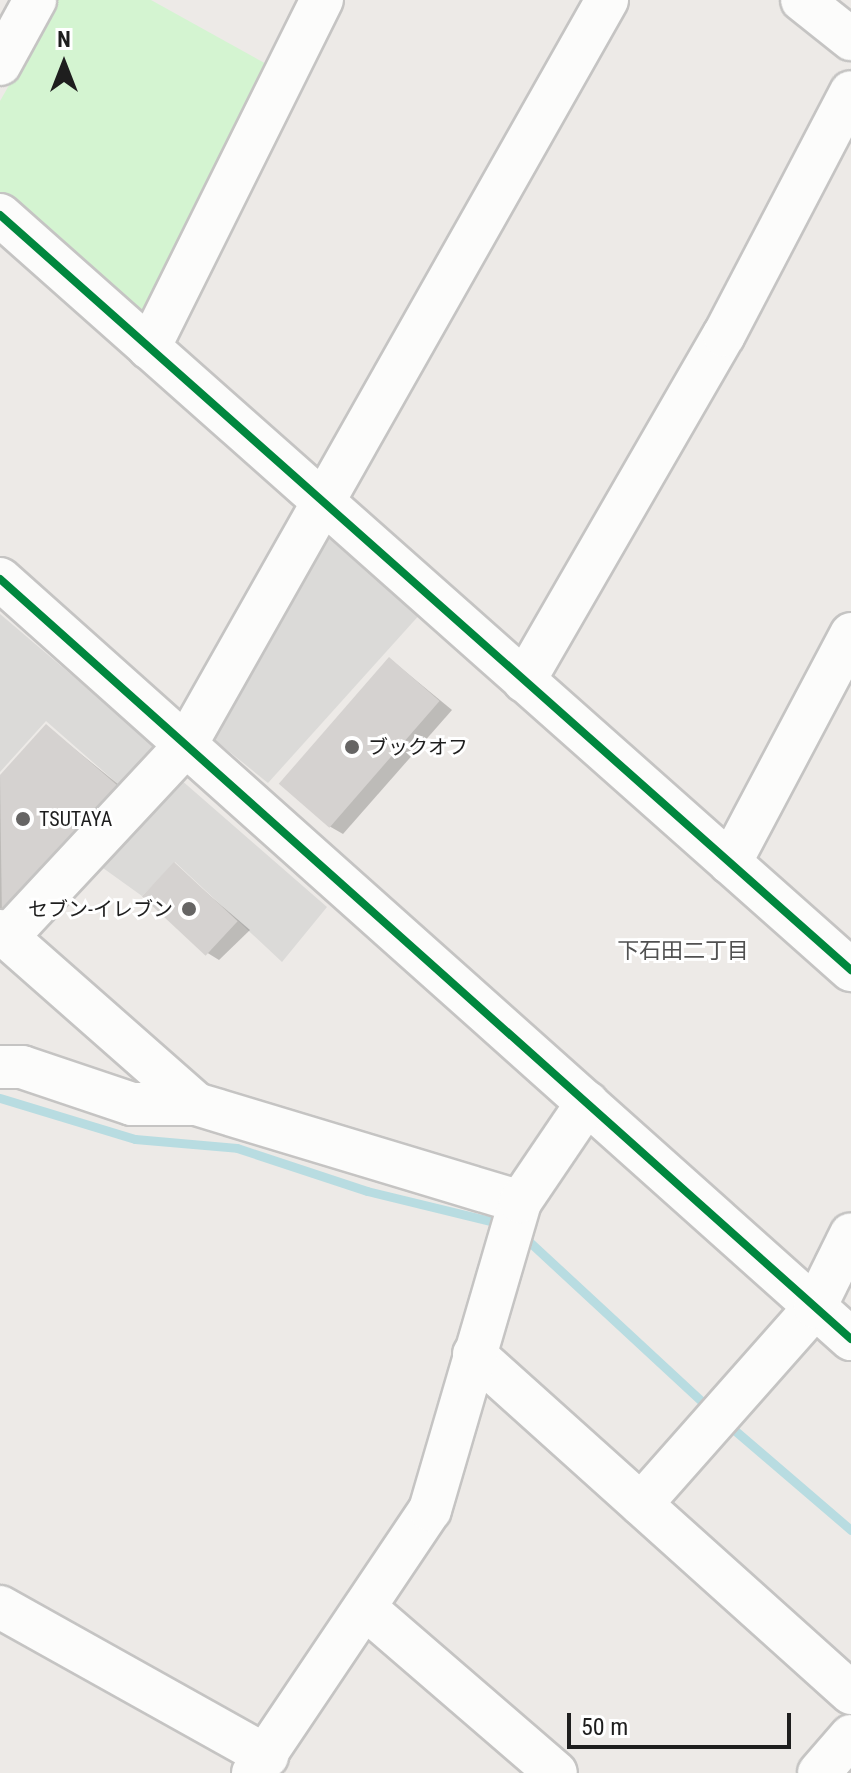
<!DOCTYPE html>
<html>
<head>
<meta charset="utf-8">
<style>
	body { margin:0 }
	#map { position:relative; width:851px; height:1773px; overflow:hidden; background:#edeae7; font-family:"Roboto Condensed","Noto Sans JP",sans-serif }
	div>[style] { position:absolute }
	.religious>* { inset:0; background:#dbdad8 }
	.park>* { inset:0; background:#d4f4d1 }
	.shadow>* { inset:0; background:#0003 }
	.stream>* { height:9px; margin:-4.5px; padding:0 4.5px; transform-origin:4.5px; border-radius:4.5px; background:#b8dce1 }
	.building>* { inset:0; background:#d5d2d0; transform-origin:0 0 }
	.roads { filter:drop-shadow(2px 0 #c5c4c3) drop-shadow(-2px 0 #c5c4c3) drop-shadow(0 2px #c5c4c3) drop-shadow(0 -2px #c5c4c3) }
	.minor>* { height:42px; margin:-21px; padding:0 21px; transform-origin:21px; border-radius:21px; background:#fcfcfb }
	.cycleway>* { height:8px; margin:-4px; padding:0 4px; transform-origin:4px; border-radius:4px; background:#00873e }
	.dots>* { width:22px; height:22px; translate:-50% -50%; box-sizing:border-box; border:4px solid #fff; border-radius:50% }
	span { translate:-50% -50%; white-space:nowrap; text-align:center; line-height:1.15; -webkit-text-stroke:6px #fff; paint-order:stroke }
	.poi-label { font-size:20px; color:#1e1e1e }
	.left { translate:0 -50%; text-align:left }
	.right { translate:-100% -50%; text-align:right }
	.neighbourhood-label { font-size:22px; color:#515151 }
	.north { position:absolute; left:24px; top:24px; width:80px; height:80px; -webkit-text-stroke:6px #fff; paint-order:stroke; rotate:0deg; font-size:22px; font-weight:700; line-height:32px; text-align:center; color:#1e1e1e }
	.north::after { content:''; display:block; margin:auto; width:28px; height:36px; background:#1e1e1e; clip-path:polygon(50% 0,100% 100%,50% 72%,0 100%) }
	.scale { position:absolute; left:567px; top:1713px; width:224px; height:36px; box-sizing:border-box; border:4px solid #1e1e1e; border-top:0; padding-left:10px; font-size:24px; line-height:28px; white-space:nowrap; color:#1e1e1e; -webkit-text-stroke:6px #fff; paint-order:stroke }
</style>
</head>
<body>
<div id="map">
	<div class="religious">
		<div style="clip-path:polygon(327px 530px,422px 612px,268px 783px,210px 736px)"></div>
		<div style="clip-path:polygon(0 614px,154px 745px,119px 785px,46px 721px,0 772px)"></div>
		<div style="clip-path:polygon(180px 779px,327px 907px,282px 962px,175px 862px,142px 896px,103px 868px)"></div>
	</div>
	<div class="park">
		<div style="clip-path:polygon(58px 0,151px 0,270px 66px,143px 321px,0 199px,0 101px)"></div>
	</div>
	<div class="shadow">
		<div style="clip-path:polygon(390px 659px,452px 710px,343px 834px,329px 826px)"></div>
		<div style="clip-path:polygon(46px 726px,134px 797px,0 916px,0 777px)"></div>
		<div style="clip-path:polygon(174px 865px,250px 930px,219px 960px,206px 952px)"></div>
	</div>
	<div class="stream">
		<div style="left:0;top:1098px;width:141px;rotate:16.9deg"></div>
		<div style="left:135px;top:1139px;width:102px;rotate:5deg"></div>
		<div style="left:237px;top:1148px;width:137px;rotate:18.3deg"></div>
		<div style="left:367px;top:1191px;width:139px;rotate:13.7deg"></div>
		<div style="left:522px;top:1235px;width:258px;rotate:42.8deg"></div>
		<div style="left:725px;top:1422px;width:166px;rotate:40.6deg"></div>
	</div>
	<div class="building">
		<div style="left:389px;top:657px;width:67px;height:168px;rotate:41deg"></div>
		<div style="clip-path:polygon(46px 724px,118px 786px,2px 921px,0 775px)"></div>
		<div style="left:174px;top:862px;width:87px;height:47px;rotate:43deg"></div>
	</div>
	<div class="roads">
		<div class="minor">
			<div style="left:802px;top:0;width:63px;rotate:38.5deg"></div>
			<div style="left:0;top:64px;width:73px;rotate:-61.3deg"></div>
			<div style="left:0;top:215px;width:1138px;rotate:41.58deg"></div>
			<div style="left:149px;top:348px;width:389px;rotate:-63.6deg"></div>
			<div style="left:0;top:579px;width:1141px;rotate:41.77deg"></div>
			<div style="left:524px;top:681px;width:400px;rotate:-60deg"></div>
			<div style="left:724px;top:335px;width:274px;rotate:-62.4deg"></div>
			<div style="left:730px;top:863px;width:259px;rotate:-62.1deg"></div>
			<div style="left:0;top:931px;width:261px;rotate:41.4deg"></div>
			<div style="left:7px;top:937px;width:261px;rotate:-47deg"></div>
			<div style="left:185px;top:746px;width:857px;rotate:-60.5deg"></div>
			<div style="left:0;top:1067px;width:22px"></div>
			<div style="left:22px;top:1067px;width:116px;rotate:18.6deg"></div>
			<div style="left:132px;top:1104px;width:64px"></div>
			<div style="left:196px;top:1104px;width:338px;rotate:16.8deg"></div>
			<div style="left:474px;top:1354px;width:507px;rotate:41.96deg"></div>
			<div style="left:641px;top:1504px;width:263px;rotate:-48.5deg"></div>
			<div style="left:815px;top:1307px;width:81px;rotate:-63.7deg"></div>
			<div style="left:0;top:1607px;width:306px;rotate:29.2deg"></div>
			<div style="left:365px;top:1608px;width:252px;rotate:40.8deg"></div>
			<div style="left:253px;top:1773px;width:317px;rotate:-56.1deg"></div>
			<div style="left:430px;top:1510px;width:321px;rotate:-73.7deg"></div>
			<div style="left:520px;top:1202px;width:120px;rotate:-55.9deg"></div>
			<div style="left:819px;top:1773px;width:49px;rotate:-49.1deg"></div>
		</div>
	</div>
	<div class="cycleway">
		<div style="left:0;top:215px;width:1138px;rotate:41.58deg"></div>
		<div style="left:0;top:579px;width:1141px;rotate:41.77deg"></div>
	</div>
	<div class="dots">
		<div style="left:352px;top:747px;background:#666564"></div>
		<div style="left:23px;top:819px;background:#666564"></div>
		<div style="left:189px;top:909px;background:#666564"></div>
	</div>
	<div class="poi-label">
		<span class="left" style="left:368px;top:747px">ブックオフ</span>
		<span class="left" style="left:39px;top:819px">TSUTAYA</span>
		<span class="right" style="left:173px;top:909px">セブン-イレブン</span>
	</div>
	<div class="neighbourhood-label">
		<span style="left:683px;top:951px">下石田二丁目</span>
	</div>
	<div class="north">N</div>
	<div class="scale">50 m</div>
</div>
</body>
</html>
